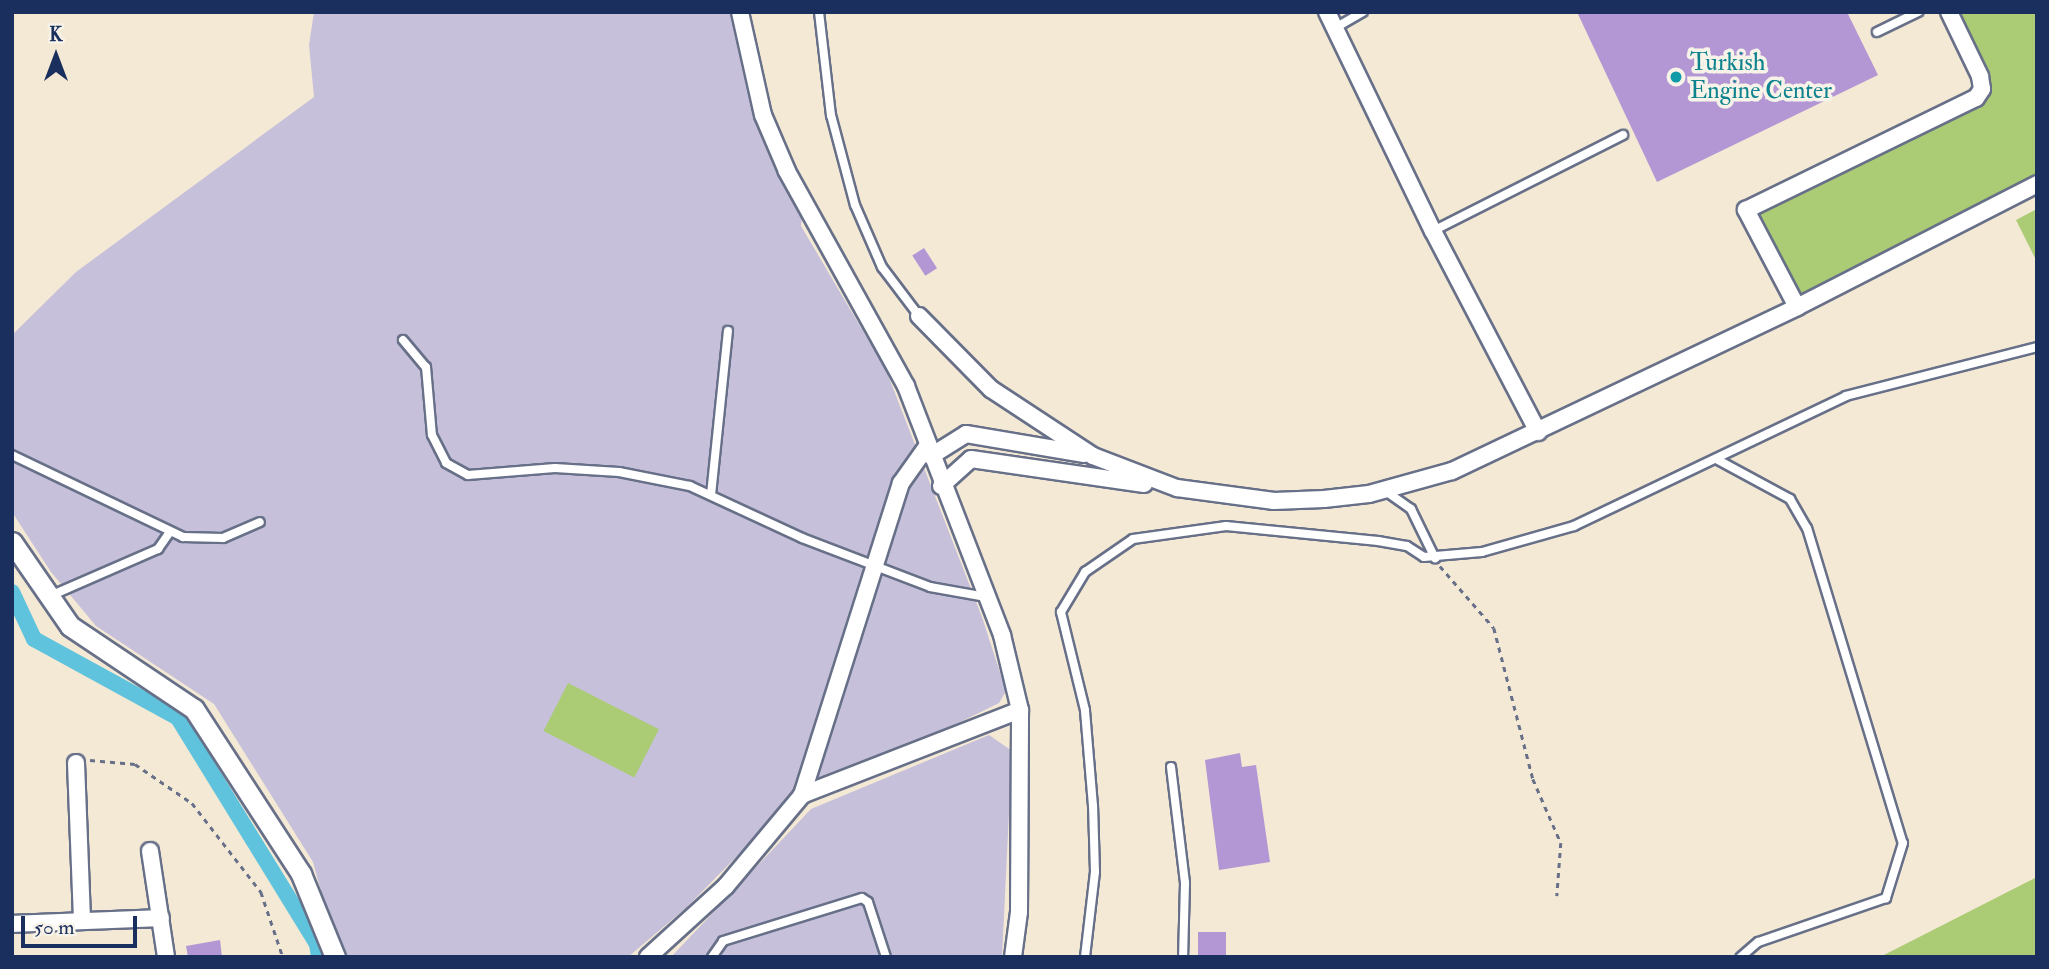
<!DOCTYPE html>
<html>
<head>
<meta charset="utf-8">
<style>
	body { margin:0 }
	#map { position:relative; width:2049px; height:969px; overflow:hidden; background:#f4e9d5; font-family:"IM FELL Double Pica",serif }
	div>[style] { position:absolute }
	.industrial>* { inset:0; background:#c6c0da }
	.green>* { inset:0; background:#abcb74; transform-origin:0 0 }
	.canal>* { height:16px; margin:-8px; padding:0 8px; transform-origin:8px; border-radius:8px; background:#5fc3dd }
	.building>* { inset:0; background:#b397d4; transform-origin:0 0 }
	.path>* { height:2.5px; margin-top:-1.25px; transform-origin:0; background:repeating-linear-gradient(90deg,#677088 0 5px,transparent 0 10px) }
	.roads { filter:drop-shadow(2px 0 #677088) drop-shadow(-2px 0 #677088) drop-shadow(0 2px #677088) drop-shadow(0 -2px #677088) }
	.service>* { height:8px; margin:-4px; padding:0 4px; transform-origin:4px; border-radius:4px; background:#fff }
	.minor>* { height:16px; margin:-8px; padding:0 8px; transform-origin:8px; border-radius:8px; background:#fff }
	.tertiary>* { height:19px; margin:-9.5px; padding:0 9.5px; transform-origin:9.5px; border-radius:9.5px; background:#fff }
	.dots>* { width:19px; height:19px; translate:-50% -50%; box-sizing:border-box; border:4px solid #f7f3e8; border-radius:50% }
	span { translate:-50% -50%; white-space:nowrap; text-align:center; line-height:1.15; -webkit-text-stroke:7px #f7f3e8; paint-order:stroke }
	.culture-label { font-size:24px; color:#0d838f }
	.left { translate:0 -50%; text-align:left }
	.frame { position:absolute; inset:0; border:14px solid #1b2f5e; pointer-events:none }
	.north { position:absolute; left:21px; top:21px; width:70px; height:70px; -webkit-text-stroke:5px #f7f3e8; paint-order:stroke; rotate:0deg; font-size:19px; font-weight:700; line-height:28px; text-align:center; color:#1b2f5e }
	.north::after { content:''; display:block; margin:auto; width:24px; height:32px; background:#1b2f5e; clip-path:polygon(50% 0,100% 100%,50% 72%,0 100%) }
	.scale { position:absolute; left:21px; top:916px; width:116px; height:32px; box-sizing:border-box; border:4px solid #1b2f5e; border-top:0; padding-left:9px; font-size:21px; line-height:24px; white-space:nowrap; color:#1b2f5e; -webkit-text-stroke:5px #f7f3e8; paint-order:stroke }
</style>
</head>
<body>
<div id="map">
	<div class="industrial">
		<div style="clip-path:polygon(314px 12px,749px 12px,762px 83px,781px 149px,805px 191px,801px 226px,886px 370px,982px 617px,1006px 691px,999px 703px,783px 809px,687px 907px,628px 957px,339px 957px,313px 862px,214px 704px,96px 626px,51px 572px,12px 512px,12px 335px,76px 272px,314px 97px,309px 45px)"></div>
		<div style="clip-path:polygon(989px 735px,1012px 751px,1002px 957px,671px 957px,811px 809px)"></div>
	</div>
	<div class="green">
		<div style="clip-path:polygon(1944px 12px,2037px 12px,2037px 184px,1811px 299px,1797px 291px,1749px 227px,1759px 213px,1973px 108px,1984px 96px)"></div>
		<div style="clip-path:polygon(2037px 209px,2037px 262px,2016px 220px)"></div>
		<div style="left:568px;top:683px;width:102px;height:54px;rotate:27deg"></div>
		<div style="clip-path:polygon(2037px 877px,2037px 957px,1880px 957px)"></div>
	</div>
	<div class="canal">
		<div style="left:12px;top:592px;width:52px;rotate:64.9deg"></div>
		<div style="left:34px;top:639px;width:164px;rotate:28.7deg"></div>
		<div style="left:178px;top:718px;width:265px;rotate:58.4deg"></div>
		<div style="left:317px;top:944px;width:13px;rotate:81deg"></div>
	</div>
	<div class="building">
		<div style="clip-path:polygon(1577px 12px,1847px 12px,1878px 75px,1657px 182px)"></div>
		<div style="left:924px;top:248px;width:24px;height:14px;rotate:57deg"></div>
		<div style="clip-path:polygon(1240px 753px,1242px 767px,1256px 765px,1270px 862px,1219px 870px,1205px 760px)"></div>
		<div style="left:1198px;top:932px;width:28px;height:25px"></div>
		<div style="clip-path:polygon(220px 940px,222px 957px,188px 957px,186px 946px)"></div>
	</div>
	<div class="path">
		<div style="left:1440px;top:566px;width:82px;rotate:48.9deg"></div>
		<div style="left:1494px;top:628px;width:156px;rotate:75.5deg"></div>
		<div style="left:1533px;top:779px;width:70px;rotate:66.4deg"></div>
		<div style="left:1561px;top:843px;width:53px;rotate:94.3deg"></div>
		<div style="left:90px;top:760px;width:45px;rotate:5.1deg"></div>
		<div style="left:135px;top:764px;width:69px;rotate:34.4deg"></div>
		<div style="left:192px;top:803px;width:113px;rotate:52.2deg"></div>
		<div style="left:261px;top:892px;width:69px;rotate:71.3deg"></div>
	</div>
	<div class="roads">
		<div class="service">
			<div style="left:819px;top:12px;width:104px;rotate:83.4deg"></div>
			<div style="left:831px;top:115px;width:93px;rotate:75.1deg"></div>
			<div style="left:855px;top:205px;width:68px;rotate:66.5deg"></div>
			<div style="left:882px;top:267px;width:61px;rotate:52.9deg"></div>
			<div style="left:1335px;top:28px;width:32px;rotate:-30deg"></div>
			<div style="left:1877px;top:32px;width:46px;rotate:-26deg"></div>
			<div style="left:1433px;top:231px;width:213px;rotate:-26.8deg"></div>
			<div style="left:403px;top:340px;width:35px;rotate:50deg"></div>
			<div style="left:426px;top:367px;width:68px;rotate:85deg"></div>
			<div style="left:432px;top:435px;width:31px;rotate:63deg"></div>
			<div style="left:446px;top:463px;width:25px;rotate:29deg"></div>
			<div style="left:468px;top:475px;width:87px;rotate:-4.6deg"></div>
			<div style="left:555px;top:468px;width:64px;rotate:3.6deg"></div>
			<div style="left:619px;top:472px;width:72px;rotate:11.2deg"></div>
			<div style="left:690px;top:486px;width:123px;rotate:24.9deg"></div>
			<div style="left:802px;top:538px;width:137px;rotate:20.9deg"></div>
			<div style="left:930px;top:587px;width:57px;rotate:10.1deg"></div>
			<div style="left:12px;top:455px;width:190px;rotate:25.6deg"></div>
			<div style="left:183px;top:537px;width:40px;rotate:1.4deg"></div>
			<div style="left:223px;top:538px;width:40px;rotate:-23.4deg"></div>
			<div style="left:1718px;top:460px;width:82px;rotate:28.4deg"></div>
			<div style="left:1790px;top:499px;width:34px;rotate:60deg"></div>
			<div style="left:1807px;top:528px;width:329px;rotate:73.1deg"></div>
			<div style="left:1903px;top:843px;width:58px;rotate:107.2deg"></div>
			<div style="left:1886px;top:898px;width:135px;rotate:161deg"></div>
			<div style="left:1758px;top:942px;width:23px;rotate:139deg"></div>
			<div style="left:1384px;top:490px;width:33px;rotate:35deg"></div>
			<div style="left:1411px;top:509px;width:55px;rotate:63.9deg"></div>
			<div style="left:711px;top:495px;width:165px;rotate:-84.1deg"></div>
			<div style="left:50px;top:596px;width:118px;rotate:-23.5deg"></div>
			<div style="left:158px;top:549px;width:21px;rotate:-55deg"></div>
			<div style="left:1171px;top:767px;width:117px;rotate:83.1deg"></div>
			<div style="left:1185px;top:883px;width:74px;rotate:91.5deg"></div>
			<div style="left:712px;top:957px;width:19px;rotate:-55deg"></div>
			<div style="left:723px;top:941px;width:145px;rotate:-17.2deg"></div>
			<div style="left:862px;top:898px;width:7px;rotate:34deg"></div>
			<div style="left:868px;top:902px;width:58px;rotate:71.9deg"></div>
			<div style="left:1085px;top:957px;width:86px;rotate:-83.3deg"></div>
			<div style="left:1095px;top:872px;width:66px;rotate:-91.7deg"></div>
			<div style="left:1093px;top:806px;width:96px;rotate:-94.8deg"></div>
			<div style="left:1085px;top:710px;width:101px;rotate:-103.8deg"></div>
			<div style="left:1061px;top:612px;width:47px;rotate:-59deg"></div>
			<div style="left:1085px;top:572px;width:58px;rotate:-34.5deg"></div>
			<div style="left:1133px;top:539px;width:94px;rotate:-8deg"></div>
			<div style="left:1226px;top:526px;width:153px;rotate:5.6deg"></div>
			<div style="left:1378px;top:541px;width:29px;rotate:10deg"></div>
			<div style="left:1407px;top:546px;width:20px;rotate:33deg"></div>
			<div style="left:1424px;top:557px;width:58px;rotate:-4.9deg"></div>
			<div style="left:1482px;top:552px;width:96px;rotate:-15.8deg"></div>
			<div style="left:1574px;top:526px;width:301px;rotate:-25.5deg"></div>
			<div style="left:1846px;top:396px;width:197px;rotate:-14.4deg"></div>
		</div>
		<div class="minor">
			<div style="left:1327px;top:12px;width:243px;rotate:64.2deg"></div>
			<div style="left:1433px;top:231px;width:227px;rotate:62.4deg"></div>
			<div style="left:1797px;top:307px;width:110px;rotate:-117.7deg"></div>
			<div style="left:1746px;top:210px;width:256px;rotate:-26deg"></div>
			<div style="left:1976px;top:98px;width:11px;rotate:-56deg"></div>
			<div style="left:1982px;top:89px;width:13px;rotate:-99deg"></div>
			<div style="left:1980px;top:76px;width:71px;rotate:-115.8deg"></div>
			<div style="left:919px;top:316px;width:103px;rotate:45.4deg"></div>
			<div style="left:991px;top:389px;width:122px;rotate:33.3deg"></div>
			<div style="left:1093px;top:456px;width:90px;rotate:20.9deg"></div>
			<div style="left:1177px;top:488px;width:98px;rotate:7.6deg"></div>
			<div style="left:1274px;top:501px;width:50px;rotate:-2.3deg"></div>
			<div style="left:1324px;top:499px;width:45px;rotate:-6.3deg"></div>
			<div style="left:1369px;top:494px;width:86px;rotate:-15.5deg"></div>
			<div style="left:1452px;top:471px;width:382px;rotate:-25.4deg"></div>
			<div style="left:1797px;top:307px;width:270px;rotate:-27.1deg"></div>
			<div style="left:931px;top:456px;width:41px;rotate:-32.2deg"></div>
			<div style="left:966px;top:434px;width:120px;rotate:9.6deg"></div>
			<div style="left:941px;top:486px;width:40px;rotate:-42deg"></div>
			<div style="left:971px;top:459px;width:175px;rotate:8.2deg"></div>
			<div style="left:76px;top:763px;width:158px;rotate:87.8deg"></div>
			<div style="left:802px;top:795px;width:327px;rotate:-72.4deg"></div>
			<div style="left:901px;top:483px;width:47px;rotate:-54.6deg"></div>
			<div style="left:150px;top:851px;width:107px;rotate:81.4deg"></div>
			<div style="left:12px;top:924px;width:149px;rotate:-2.3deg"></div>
			<div style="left:648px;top:957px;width:105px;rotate:-42.3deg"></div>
			<div style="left:726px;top:886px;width:119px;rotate:-50.1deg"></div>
			<div style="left:802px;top:795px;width:234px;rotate:-21.3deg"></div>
			<div style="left:1020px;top:710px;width:77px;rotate:-103.5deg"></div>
			<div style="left:1002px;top:635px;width:267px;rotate:-111.1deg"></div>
			<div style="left:906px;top:386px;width:246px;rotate:-119deg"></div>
			<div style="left:787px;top:171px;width:61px;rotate:-113.2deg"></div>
			<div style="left:763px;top:115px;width:106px;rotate:-102.6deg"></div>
			<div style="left:1013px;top:957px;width:45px;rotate:-82.4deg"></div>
			<div style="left:1019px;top:912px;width:202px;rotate:-89.7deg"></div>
		</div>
		<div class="tertiary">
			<div style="left:12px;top:542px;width:102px;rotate:55.4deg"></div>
			<div style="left:70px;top:626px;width:149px;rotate:33.8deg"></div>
			<div style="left:194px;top:709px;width:197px;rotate:57deg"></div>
			<div style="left:301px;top:874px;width:90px;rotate:67.7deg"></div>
		</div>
	</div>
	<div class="dots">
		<div style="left:1676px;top:77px;background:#0f9aa8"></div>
	</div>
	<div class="culture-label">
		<span class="left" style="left:1690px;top:77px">Turkish<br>Engine Center</span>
	</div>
	<div class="frame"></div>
	<div class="north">K</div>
	<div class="scale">50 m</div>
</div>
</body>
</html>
